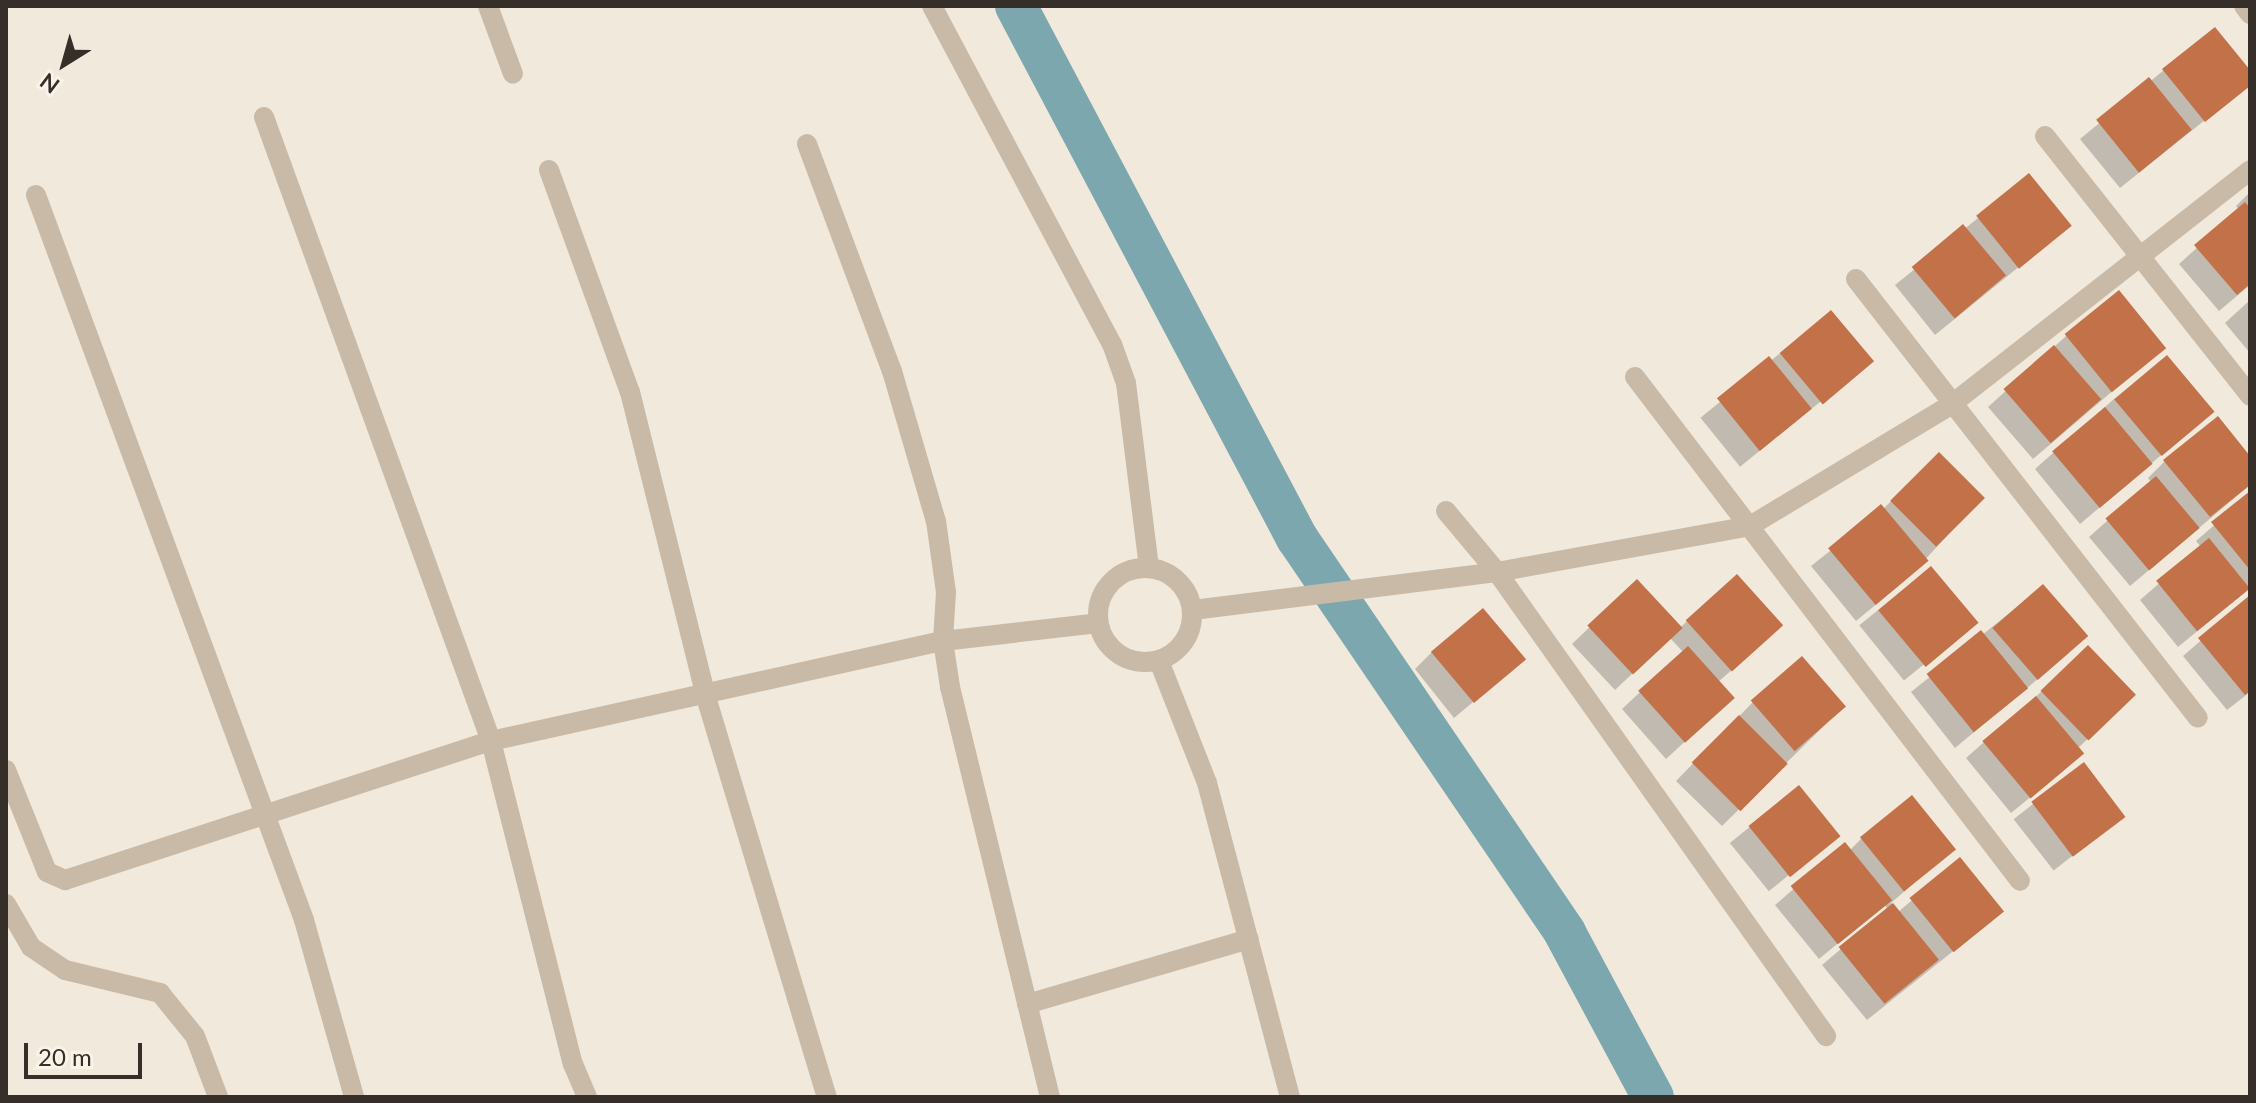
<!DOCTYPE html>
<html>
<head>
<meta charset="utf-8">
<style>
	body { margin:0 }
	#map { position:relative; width:2256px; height:1103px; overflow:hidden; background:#f1e9dc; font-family:Lato,sans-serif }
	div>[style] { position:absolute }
	.shadow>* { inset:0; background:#0003; transform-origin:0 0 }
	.canal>* { height:42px; margin:-21px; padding:0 21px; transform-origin:21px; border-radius:21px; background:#7ca7ae }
	.building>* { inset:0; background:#c27149; transform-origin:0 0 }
	.minor>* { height:20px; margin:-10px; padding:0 10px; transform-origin:10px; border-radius:10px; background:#c9baa8 }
	.minor>.ring { margin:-10px; padding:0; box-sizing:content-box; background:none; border:20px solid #c9baa8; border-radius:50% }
	span { translate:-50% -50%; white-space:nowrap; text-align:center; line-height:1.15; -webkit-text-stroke:6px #f9f3e8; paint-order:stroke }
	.frame { position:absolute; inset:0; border:8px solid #362e28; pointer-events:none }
	.north { position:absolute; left:24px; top:24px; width:80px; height:80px; -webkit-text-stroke:6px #f9f3e8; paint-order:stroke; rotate:217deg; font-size:22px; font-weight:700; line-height:32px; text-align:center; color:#362e28 }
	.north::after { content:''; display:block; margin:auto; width:28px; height:36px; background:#362e28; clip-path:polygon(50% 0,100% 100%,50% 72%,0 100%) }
	.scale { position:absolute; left:24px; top:1043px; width:118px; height:36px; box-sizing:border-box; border:4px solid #362e28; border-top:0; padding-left:10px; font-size:24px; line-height:28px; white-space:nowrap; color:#362e28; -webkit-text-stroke:6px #f9f3e8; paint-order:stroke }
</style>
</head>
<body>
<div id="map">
	<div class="shadow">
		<div style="clip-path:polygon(2164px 70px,2250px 73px,2250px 84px,2120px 188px,2080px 139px)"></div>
		<div style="clip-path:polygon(2250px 192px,2250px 285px,2219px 311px,2179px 264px,2239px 210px,2236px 206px)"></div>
		<div style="clip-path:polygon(1978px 218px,2069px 226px,1935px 335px,1895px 285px)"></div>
		<div style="clip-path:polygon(2250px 300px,2250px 353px,2225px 323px)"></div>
		<div style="left:1831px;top:312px;width:63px;height:168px;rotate:51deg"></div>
		<div style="clip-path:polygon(2066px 336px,2163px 348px,2033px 459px,1988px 407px)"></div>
		<div style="clip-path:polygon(2114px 399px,2212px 412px,2080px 524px,2035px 469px)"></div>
		<div style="clip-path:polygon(1939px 455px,1982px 498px,1908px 578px,1856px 621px,1811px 566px,1883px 509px)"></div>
		<div style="clip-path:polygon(2250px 459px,2250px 485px,2130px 586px,2089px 537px,2151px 482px,2148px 478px,2165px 461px)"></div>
		<div style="clip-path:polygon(2250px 494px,2250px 588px,2178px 647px,2140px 600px,2201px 547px,2196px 541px)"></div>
		<div style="left:1930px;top:568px;width:71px;height:91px;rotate:51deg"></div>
		<div style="clip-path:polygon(1637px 582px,1680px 628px,1687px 621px,1764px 642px,1718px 682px,1715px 714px,1666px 759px,1622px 709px,1683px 652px,1670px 638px,1615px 690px,1572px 644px)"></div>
		<div style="clip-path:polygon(2043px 586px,2069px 653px,1955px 748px,1911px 692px)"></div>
		<div style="clip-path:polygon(2250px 598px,2250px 692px,2227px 710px,2183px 656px)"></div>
		<div style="clip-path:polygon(1432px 652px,1523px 660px,1454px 718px,1415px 669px)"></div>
		<div style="clip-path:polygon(2042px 691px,2116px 712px,2077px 749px,2081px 754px,2064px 770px,2011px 813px,1966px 758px)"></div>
		<div style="clip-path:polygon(1753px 702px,1827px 723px,1722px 826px,1676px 781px)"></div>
		<div style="left:2083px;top:765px;width:65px;height:88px;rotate:52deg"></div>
		<div style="left:1799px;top:787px;width:62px;height:89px;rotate:51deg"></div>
		<div style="clip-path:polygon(1861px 839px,1953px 849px,1891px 903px,1898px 912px,1960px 860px,2002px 912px,1867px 1020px,1822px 965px,1888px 909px,1884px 905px,1819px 959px,1775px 905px,1844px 845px,1849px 851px)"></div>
	</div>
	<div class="canal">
		<div style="left:1016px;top:6px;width:602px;rotate:62.16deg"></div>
		<div style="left:1297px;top:538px;width:477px;rotate:55.8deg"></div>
		<div style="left:1565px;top:933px;width:186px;rotate:61.8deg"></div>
	</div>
	<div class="building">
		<div style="clip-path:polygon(2215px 27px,2250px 70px,2250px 86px,2205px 122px,2162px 69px)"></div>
		<div style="left:2149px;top:77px;width:68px;height:68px;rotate:51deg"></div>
		<div style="left:2029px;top:173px;width:68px;height:68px;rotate:51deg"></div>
		<div style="clip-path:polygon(2245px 202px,2250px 208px,2250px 284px,2237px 295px,2194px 245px)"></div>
		<div style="left:1963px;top:224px;width:67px;height:67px;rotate:50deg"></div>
		<div style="left:2119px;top:290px;width:75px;height:70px;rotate:51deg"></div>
		<div style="left:1831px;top:310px;width:67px;height:67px;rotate:50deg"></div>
		<div style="left:2054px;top:345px;width:72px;height:67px;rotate:49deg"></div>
		<div style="left:2167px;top:355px;width:74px;height:69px;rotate:50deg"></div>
		<div style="left:1769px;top:356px;width:68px;height:67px;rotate:51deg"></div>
		<div style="left:2105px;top:407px;width:74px;height:69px;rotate:50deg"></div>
		<div style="clip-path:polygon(2218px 416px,2250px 456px,2250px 485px,2210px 517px,2163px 460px)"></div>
		<div style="left:1939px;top:452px;width:65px;height:69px;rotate:45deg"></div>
		<div style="left:2156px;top:476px;width:68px;height:66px;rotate:50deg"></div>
		<div style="clip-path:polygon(2250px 491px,2250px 570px,2211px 522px)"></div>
		<div style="left:1881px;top:504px;width:74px;height:69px;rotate:50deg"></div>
		<div style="left:2209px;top:538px;width:65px;height:68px;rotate:51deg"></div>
		<div style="left:1931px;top:566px;width:74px;height:69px;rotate:50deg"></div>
		<div style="left:1737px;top:574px;width:69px;height:69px;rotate:48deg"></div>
		<div style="left:1637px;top:579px;width:67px;height:68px;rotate:47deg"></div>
		<div style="left:2043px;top:584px;width:69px;height:67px;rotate:49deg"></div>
		<div style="clip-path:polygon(2250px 595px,2250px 691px,2245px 695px,2198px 638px)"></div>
		<div style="left:1483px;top:608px;width:67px;height:68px;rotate:50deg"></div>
		<div style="left:1981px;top:630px;width:75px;height:70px;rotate:51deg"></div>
		<div style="left:2088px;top:645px;width:69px;height:66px;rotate:46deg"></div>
		<div style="left:1688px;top:646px;width:70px;height:67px;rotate:48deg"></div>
		<div style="left:1802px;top:656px;width:67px;height:68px;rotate:49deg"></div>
		<div style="left:2036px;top:696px;width:75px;height:70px;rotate:50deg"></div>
		<div style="left:1739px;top:715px;width:69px;height:67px;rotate:45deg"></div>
		<div style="left:2084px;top:762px;width:69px;height:66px;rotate:53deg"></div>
		<div style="left:1799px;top:785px;width:66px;height:65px;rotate:51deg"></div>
		<div style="left:1912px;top:795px;width:70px;height:67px;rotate:51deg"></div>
		<div style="left:1845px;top:842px;width:75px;height:70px;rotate:51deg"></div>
		<div style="left:1960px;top:857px;width:70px;height:65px;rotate:51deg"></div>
		<div style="left:1893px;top:903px;width:73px;height:70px;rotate:51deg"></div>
	</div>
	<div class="minor">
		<div style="left:488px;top:6px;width:72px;rotate:69.8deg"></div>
		<div style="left:932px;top:6px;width:383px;rotate:62deg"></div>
		<div style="left:1112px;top:344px;width:41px;rotate:70.3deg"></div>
		<div style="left:1126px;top:383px;width:186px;rotate:82.9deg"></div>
		<div style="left:2244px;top:6px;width:10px;rotate:53deg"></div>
		<div style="left:264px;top:117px;width:664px;rotate:70.01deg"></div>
		<div style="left:491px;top:741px;width:333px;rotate:75.8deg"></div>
		<div style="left:573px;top:1064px;width:36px;rotate:67deg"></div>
		<div style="left:2045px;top:136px;width:331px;rotate:51.7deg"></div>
		<div style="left:807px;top:144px;width:242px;rotate:69.5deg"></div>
		<div style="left:892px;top:371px;width:156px;rotate:73.7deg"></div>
		<div style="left:936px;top:521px;width:72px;rotate:82deg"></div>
		<div style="left:946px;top:592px;width:49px;rotate:93.5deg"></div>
		<div style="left:943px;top:641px;width:47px;rotate:81.3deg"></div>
		<div style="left:950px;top:687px;width:422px;rotate:76.3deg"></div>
		<div style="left:549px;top:170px;width:236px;rotate:70deg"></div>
		<div style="left:630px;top:392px;width:314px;rotate:76deg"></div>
		<div style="left:706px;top:697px;width:418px;rotate:73.2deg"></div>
		<div style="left:36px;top:195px;width:773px;rotate:69.71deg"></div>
		<div style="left:304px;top:920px;width:184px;rotate:74.2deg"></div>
		<div style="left:1856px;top:279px;width:556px;rotate:52.08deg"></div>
		<div style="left:1635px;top:377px;width:634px;rotate:52.62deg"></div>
		<div style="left:1446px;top:511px;width:80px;rotate:50.1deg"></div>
		<div style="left:1497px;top:572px;width:569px;rotate:54.66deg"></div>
		<div class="ring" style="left:1098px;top:568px;width:74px;height:74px"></div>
		<div style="left:1193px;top:610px;width:306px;rotate:-7.1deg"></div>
		<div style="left:1497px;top:572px;width:257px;rotate:-10.3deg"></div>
		<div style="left:1750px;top:526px;width:236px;rotate:-31.1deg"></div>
		<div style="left:1952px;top:404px;width:379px;rotate:-38.1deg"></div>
		<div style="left:1159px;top:661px;width:131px;rotate:68.5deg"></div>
		<div style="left:1207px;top:783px;width:325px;rotate:75.2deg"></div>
		<div style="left:6px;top:770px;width:110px;rotate:68.1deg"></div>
		<div style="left:47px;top:872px;width:20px;rotate:24deg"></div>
		<div style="left:65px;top:880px;width:448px;rotate:-18.1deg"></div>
		<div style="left:491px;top:741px;width:463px;rotate:-12.5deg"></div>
		<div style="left:943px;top:641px;width:156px;rotate:-6.6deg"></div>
		<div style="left:6px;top:904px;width:50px;rotate:59.8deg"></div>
		<div style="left:31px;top:947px;width:41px;rotate:34.1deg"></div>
		<div style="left:65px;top:970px;width:98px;rotate:13.6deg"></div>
		<div style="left:160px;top:993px;width:55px;rotate:50.9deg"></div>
		<div style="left:195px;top:1036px;width:65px;rotate:69.3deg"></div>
		<div style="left:1027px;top:1004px;width:231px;rotate:-16.3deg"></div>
	</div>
	<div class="frame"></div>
	<div class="north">N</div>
	<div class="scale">20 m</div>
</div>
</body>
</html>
